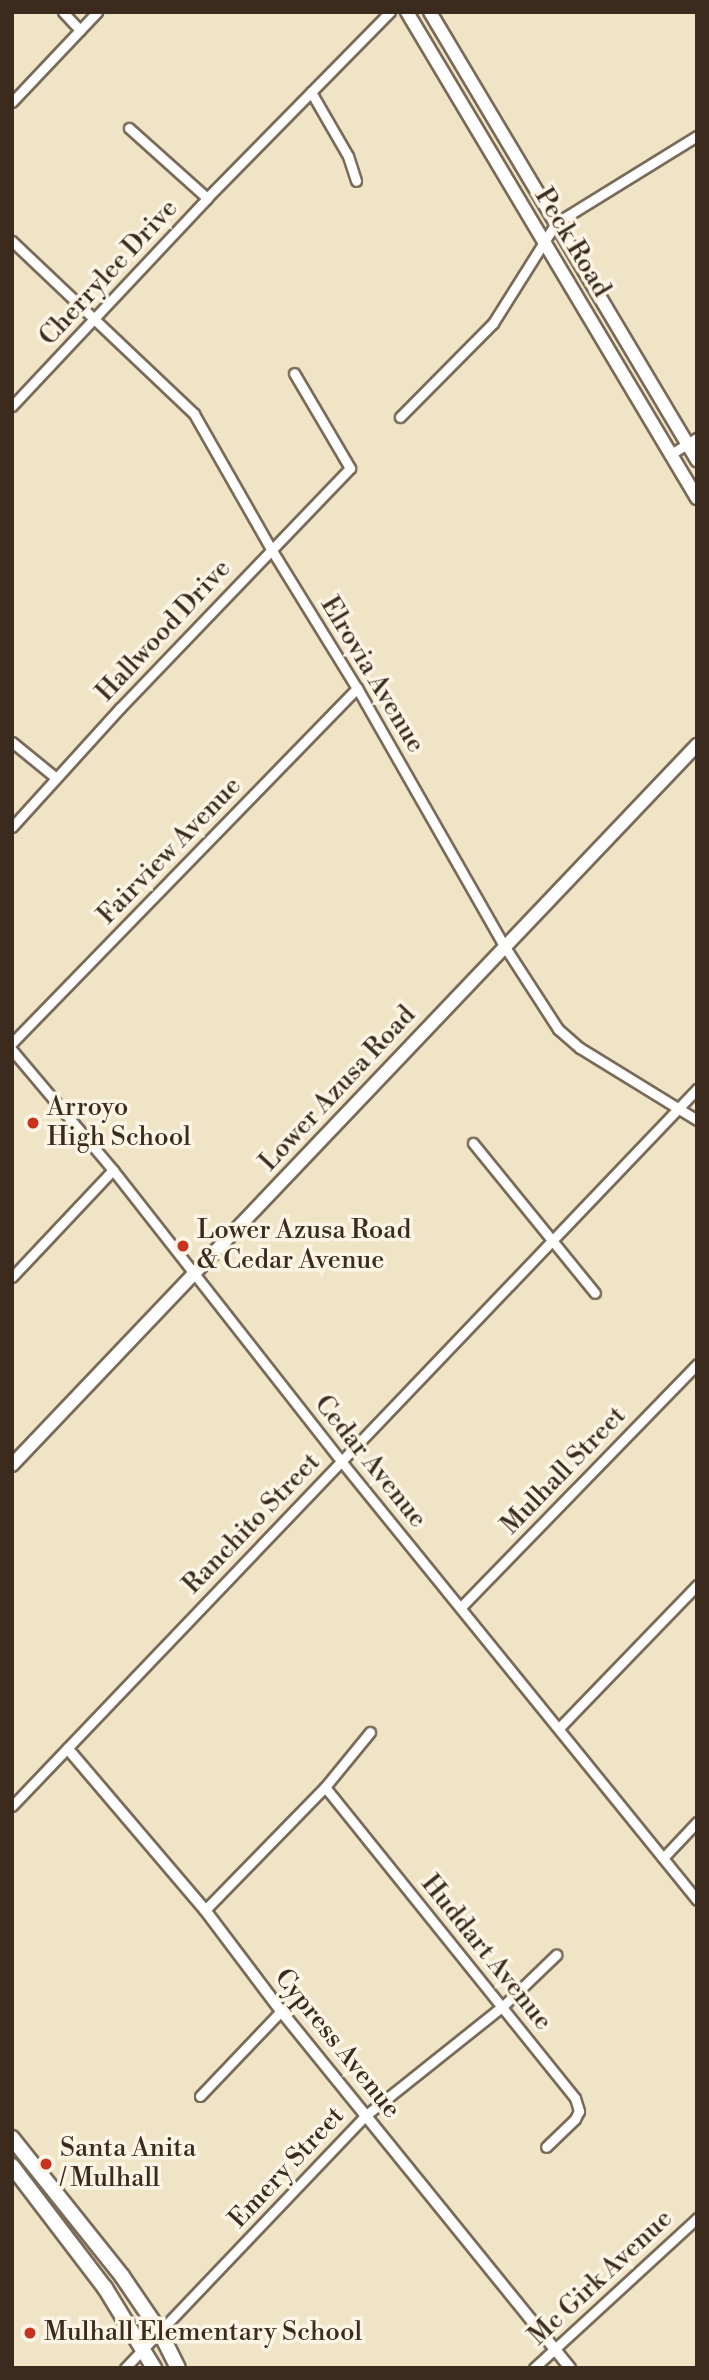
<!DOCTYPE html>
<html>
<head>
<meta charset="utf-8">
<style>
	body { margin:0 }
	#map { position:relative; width:709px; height:2380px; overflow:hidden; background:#efe4c6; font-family:"Libre Bodoni",serif }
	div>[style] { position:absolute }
	.roads { filter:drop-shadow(2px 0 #7a6b59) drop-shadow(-2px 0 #7a6b59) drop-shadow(0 2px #7a6b59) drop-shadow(0 -2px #7a6b59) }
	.minor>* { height:9px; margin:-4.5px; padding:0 4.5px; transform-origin:4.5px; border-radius:4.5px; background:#fff }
	.tertiary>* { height:10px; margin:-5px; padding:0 5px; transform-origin:5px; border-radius:5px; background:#fff }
	.secondary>* { height:12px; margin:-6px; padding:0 6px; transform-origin:6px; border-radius:6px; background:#fff }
	.primary>* { height:14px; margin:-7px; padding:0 7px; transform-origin:7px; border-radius:7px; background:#fff }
	.dots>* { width:19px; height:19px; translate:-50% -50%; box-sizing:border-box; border:4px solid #fcf5e5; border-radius:50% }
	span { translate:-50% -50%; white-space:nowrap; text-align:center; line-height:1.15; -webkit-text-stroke:7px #fcf5e5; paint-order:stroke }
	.street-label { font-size:26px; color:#3b2a1e }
	.poi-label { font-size:26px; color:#3b2a1e }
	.left { translate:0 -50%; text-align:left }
	.frame { position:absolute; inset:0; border:14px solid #3b2a1e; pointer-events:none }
</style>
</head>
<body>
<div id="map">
	<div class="roads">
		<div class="minor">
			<div style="left:63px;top:12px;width:25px;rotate:47deg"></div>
			<div style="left:311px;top:92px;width:74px;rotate:60deg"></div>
			<div style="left:348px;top:156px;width:26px;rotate:72deg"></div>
			<div style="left:12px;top:102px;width:124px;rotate:-46.6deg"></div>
			<div style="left:129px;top:128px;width:105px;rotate:41.9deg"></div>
			<div style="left:12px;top:241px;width:251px;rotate:43.5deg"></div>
			<div style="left:194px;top:414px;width:155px;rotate:60.3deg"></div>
			<div style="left:271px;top:549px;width:163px;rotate:58.3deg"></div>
			<div style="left:357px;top:688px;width:298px;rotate:60.3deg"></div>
			<div style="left:505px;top:947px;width:98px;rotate:57.1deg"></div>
			<div style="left:558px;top:1029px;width:29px;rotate:41deg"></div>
			<div style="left:580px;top:1048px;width:137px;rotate:31.6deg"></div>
			<div style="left:12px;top:406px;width:285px;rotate:-46.8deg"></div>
			<div style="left:207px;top:198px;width:261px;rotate:-45.5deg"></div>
			<div style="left:400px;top:417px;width:132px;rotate:-45.3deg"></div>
			<div style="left:493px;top:323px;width:118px;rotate:-57.8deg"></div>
			<div style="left:556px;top:223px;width:166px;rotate:-31.7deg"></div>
			<div style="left:671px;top:454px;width:31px;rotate:-32deg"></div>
			<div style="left:12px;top:742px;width:57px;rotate:39.3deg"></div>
			<div style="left:12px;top:827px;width:161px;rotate:-47.8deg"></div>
			<div style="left:120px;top:708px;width:332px;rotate:-46.2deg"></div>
			<div style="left:350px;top:468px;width:110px;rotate:-120.5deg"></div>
			<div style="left:12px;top:1043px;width:495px;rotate:-45.8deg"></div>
			<div style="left:12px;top:1050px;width:157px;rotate:49.9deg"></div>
			<div style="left:113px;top:1170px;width:370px;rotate:51.9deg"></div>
			<div style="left:341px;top:1461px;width:565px;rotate:50.96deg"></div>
			<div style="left:473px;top:1143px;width:193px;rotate:50.9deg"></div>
			<div style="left:12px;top:1277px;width:147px;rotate:-46.7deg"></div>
			<div style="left:461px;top:1607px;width:339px;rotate:-45.8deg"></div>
			<div style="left:559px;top:1728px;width:199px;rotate:-46deg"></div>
			<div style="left:325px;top:1787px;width:399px;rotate:51.2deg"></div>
			<div style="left:575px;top:2098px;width:14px;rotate:73deg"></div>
			<div style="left:579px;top:2111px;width:9px;rotate:117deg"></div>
			<div style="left:575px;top:2119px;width:40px;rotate:136deg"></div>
			<div style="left:12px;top:1806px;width:992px;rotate:-46.31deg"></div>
			<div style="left:663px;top:1858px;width:50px;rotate:-46.6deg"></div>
			<div style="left:205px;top:1910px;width:172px;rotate:-45.7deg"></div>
			<div style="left:325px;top:1787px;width:71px;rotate:-50.7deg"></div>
			<div style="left:200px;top:2096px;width:117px;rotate:-46.4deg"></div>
			<div style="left:125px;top:2368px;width:348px;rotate:-46.4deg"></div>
			<div style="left:365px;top:2116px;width:176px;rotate:-38.6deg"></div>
			<div style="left:503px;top:2006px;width:74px;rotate:-43.9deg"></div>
			<div style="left:534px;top:2368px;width:222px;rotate:-42.6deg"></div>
		</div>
		<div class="tertiary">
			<div style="left:68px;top:1749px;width:211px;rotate:49.6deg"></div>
			<div style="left:205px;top:1910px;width:126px;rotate:53deg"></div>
			<div style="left:281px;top:2011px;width:459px;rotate:51deg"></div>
		</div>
		<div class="secondary">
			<div style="left:407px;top:12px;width:566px;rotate:59.18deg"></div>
			<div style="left:430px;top:12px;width:522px;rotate:59.21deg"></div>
			<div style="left:12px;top:1465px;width:994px;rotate:-46.43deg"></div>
		</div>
		<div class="primary">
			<div style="left:12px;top:2138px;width:176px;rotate:51.4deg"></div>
			<div style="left:122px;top:2276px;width:68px;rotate:55.8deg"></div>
			<div style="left:160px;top:2332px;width:40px;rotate:63.4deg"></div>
			<div style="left:12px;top:2166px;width:153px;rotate:52.7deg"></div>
			<div style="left:105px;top:2288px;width:94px;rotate:58.5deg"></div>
		</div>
	</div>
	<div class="dots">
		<div style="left:33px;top:1123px;background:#c8321e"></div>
		<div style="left:183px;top:1246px;background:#c8321e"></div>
		<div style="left:46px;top:2164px;background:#c8321e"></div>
		<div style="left:30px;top:2333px;background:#c8321e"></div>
	</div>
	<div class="street-label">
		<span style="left:572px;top:243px;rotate:59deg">Peck Road</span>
		<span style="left:109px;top:273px;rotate:-47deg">Cherrylee Drive</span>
		<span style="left:164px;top:631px;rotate:-47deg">Hallwood Drive</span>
		<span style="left:372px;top:675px;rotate:59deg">Elrovia Avenue</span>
		<span style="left:170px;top:851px;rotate:-46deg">Fairview Avenue</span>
		<span style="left:338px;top:1089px;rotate:-47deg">Lower Azusa Road</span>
		<span style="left:370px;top:1462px;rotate:51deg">Cedar Avenue</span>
		<span style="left:564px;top:1471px;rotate:-46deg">Mulhall Street</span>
		<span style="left:252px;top:1524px;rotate:-46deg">Ranchito Street</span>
		<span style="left:486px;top:1953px;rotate:51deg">Huddart Avenue</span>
		<span style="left:337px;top:2044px;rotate:51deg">Cypress Avenue</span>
		<span style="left:287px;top:2168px;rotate:-47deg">Emery Street</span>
		<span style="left:601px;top:2278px;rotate:-43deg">Mc Girk Avenue</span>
	</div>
	<div class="poi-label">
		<span class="left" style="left:47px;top:1123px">Arroyo<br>High School</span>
		<span class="left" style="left:197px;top:1246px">Lower Azusa Road<br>&amp; Cedar Avenue</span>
		<span class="left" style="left:60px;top:2164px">Santa Anita<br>/ Mulhall</span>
		<span class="left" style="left:44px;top:2333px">Mulhall Elementary School</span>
	</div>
	<div class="frame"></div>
</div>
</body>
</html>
